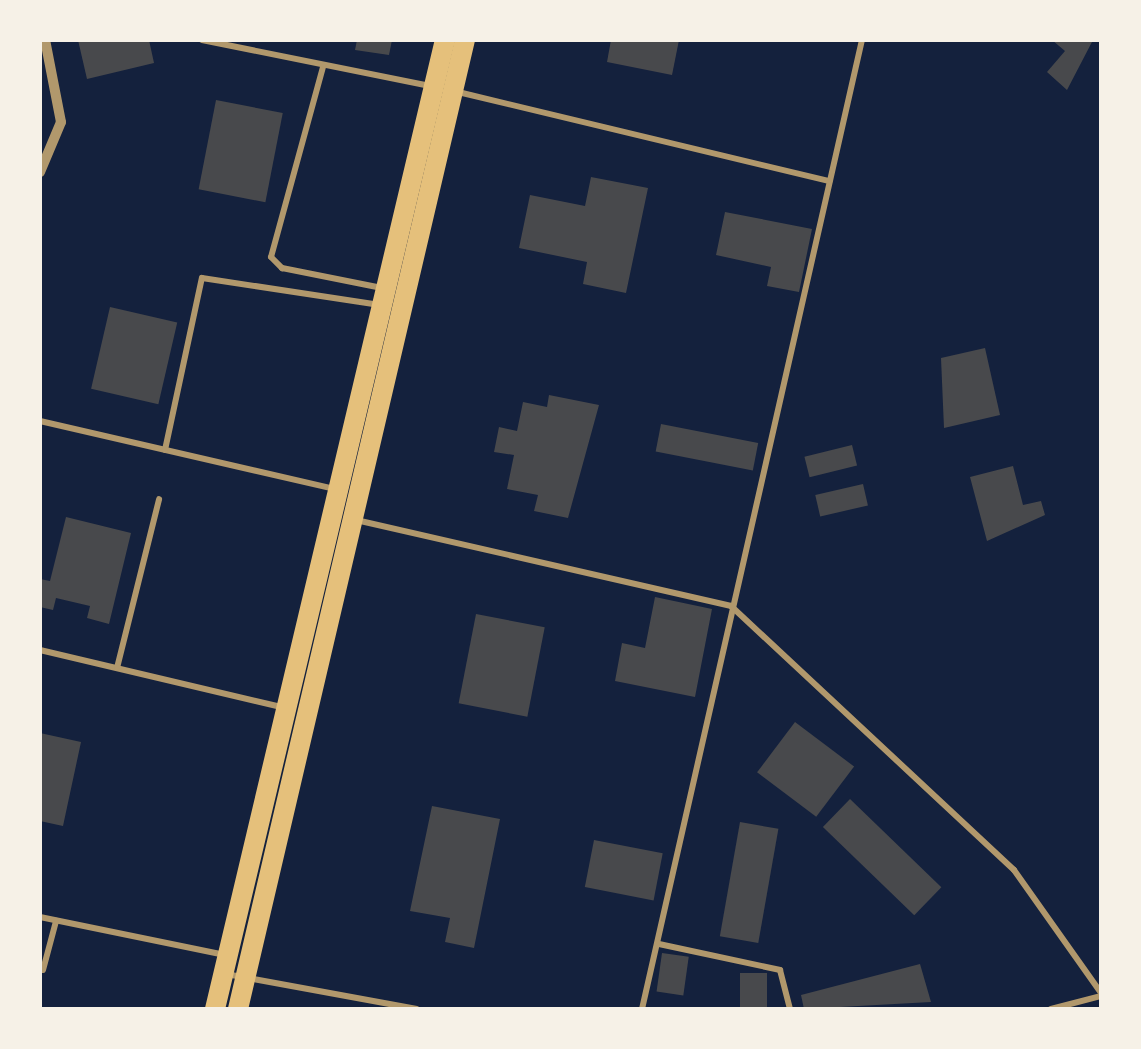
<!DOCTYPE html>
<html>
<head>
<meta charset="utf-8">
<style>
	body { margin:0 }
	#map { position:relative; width:1141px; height:1049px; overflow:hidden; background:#14213d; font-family:"Fira Sans Condensed",sans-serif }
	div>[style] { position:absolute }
	.building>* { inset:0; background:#48494c; transform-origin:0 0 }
	.service>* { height:6px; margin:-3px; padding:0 3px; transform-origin:3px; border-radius:3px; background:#b1986c }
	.minor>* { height:10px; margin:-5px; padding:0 5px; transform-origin:5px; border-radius:5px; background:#b1986c }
	.secondary>* { height:20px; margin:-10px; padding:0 10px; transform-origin:10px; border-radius:10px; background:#e5c07b }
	span { translate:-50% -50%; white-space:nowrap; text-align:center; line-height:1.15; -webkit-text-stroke:8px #f6f1e7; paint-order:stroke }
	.frame { position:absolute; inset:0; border:42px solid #f6f1e7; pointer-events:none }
</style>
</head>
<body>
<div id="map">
	<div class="building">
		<div style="clip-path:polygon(78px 40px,149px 40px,154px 63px,87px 79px)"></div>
		<div style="clip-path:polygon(357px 40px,392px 40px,389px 55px,355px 50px)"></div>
		<div style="clip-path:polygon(611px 40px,679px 40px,672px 75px,607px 62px)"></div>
		<div style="clip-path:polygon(1052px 40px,1093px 40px,1067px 90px,1047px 72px,1065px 51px)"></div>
		<div style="left:216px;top:100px;width:68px;height:91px;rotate:11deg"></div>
		<div style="clip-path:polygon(591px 177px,648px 188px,626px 293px,583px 284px,587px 262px,519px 248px,530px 195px,585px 206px)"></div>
		<div style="clip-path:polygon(725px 212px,812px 229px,799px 292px,767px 286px,771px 267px,716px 255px)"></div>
		<div style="left:110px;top:307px;width:69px;height:84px;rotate:13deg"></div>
		<div style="clip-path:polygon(985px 348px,1000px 415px,944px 428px,941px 358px)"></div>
		<div style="clip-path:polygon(549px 395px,599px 405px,568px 518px,534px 511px,538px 495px,507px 489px,514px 455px,494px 452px,499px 427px,517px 431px,523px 402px,547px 407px)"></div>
		<div style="left:661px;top:424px;width:99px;height:28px;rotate:11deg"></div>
		<div style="left:852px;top:445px;width:21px;height:49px;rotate:76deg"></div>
		<div style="clip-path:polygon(1013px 466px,1023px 505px,1041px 501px,1045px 515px,987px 541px,970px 477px)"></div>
		<div style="left:863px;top:484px;width:22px;height:49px;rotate:77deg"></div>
		<div style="clip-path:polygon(66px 517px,131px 533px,109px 624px,87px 618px,90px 606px,56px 598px,53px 610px,40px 607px,40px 579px,50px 581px)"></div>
		<div style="clip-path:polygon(655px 597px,712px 609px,695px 697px,615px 681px,622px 643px,645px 648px)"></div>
		<div style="left:476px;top:614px;width:70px;height:91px;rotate:11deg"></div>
		<div style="left:795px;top:722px;width:74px;height:63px;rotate:37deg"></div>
		<div style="clip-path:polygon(40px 733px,81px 742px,63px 826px,40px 821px)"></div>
		<div style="left:850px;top:799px;width:127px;height:39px;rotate:44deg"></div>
		<div style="clip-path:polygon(432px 806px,500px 819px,474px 948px,445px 942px,450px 918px,410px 911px)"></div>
		<div style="left:740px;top:822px;width:39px;height:116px;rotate:10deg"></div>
		<div style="left:594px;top:840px;width:70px;height:48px;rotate:11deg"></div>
		<div style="left:662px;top:953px;width:27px;height:39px;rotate:8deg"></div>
		<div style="clip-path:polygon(920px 964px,931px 1002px,804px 1009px,801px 995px)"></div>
		<div style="left:767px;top:973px;width:36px;height:27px;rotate:90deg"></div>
	</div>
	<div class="service">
		<div style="left:202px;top:40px;width:234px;rotate:11.4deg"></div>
		<div style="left:323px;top:67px;width:197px;rotate:105.3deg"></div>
		<div style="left:271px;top:257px;width:16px;rotate:45deg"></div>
		<div style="left:282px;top:268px;width:102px;rotate:11.3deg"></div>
		<div style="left:458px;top:92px;width:382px;rotate:13.5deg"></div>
		<div style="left:40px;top:421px;width:302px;rotate:13deg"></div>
		<div style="left:165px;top:450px;width:176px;rotate:-77.9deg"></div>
		<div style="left:202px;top:278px;width:180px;rotate:8.6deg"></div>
		<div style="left:356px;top:520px;width:385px;rotate:12.9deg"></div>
		<div style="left:731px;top:606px;width:387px;rotate:43deg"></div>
		<div style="left:1014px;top:870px;width:151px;rotate:54.7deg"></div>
		<div style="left:40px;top:650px;width:249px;rotate:13.3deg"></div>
		<div style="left:117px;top:668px;width:174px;rotate:-76deg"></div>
		<div style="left:40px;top:917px;width:189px;rotate:11.6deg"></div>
		<div style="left:659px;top:944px;width:124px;rotate:12.1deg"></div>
		<div style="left:780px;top:970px;width:40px;rotate:75.6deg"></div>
		<div style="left:43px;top:970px;width:51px;rotate:-75.1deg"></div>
		<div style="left:226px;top:974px;width:194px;rotate:10.4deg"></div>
		<div style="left:642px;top:1009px;width:994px;rotate:-77.21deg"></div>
		<div style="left:1051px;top:1009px;width:52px;rotate:-14.6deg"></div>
	</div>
	<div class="minor">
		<div style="left:40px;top:172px;width:54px;rotate:-67.2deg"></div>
		<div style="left:61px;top:122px;width:84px;rotate:-101deg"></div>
	</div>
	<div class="secondary">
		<div style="left:215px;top:1009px;width:996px;rotate:-76.65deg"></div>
		<div style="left:238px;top:1009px;width:995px;rotate:-76.82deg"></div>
	</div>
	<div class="frame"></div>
</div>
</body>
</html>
